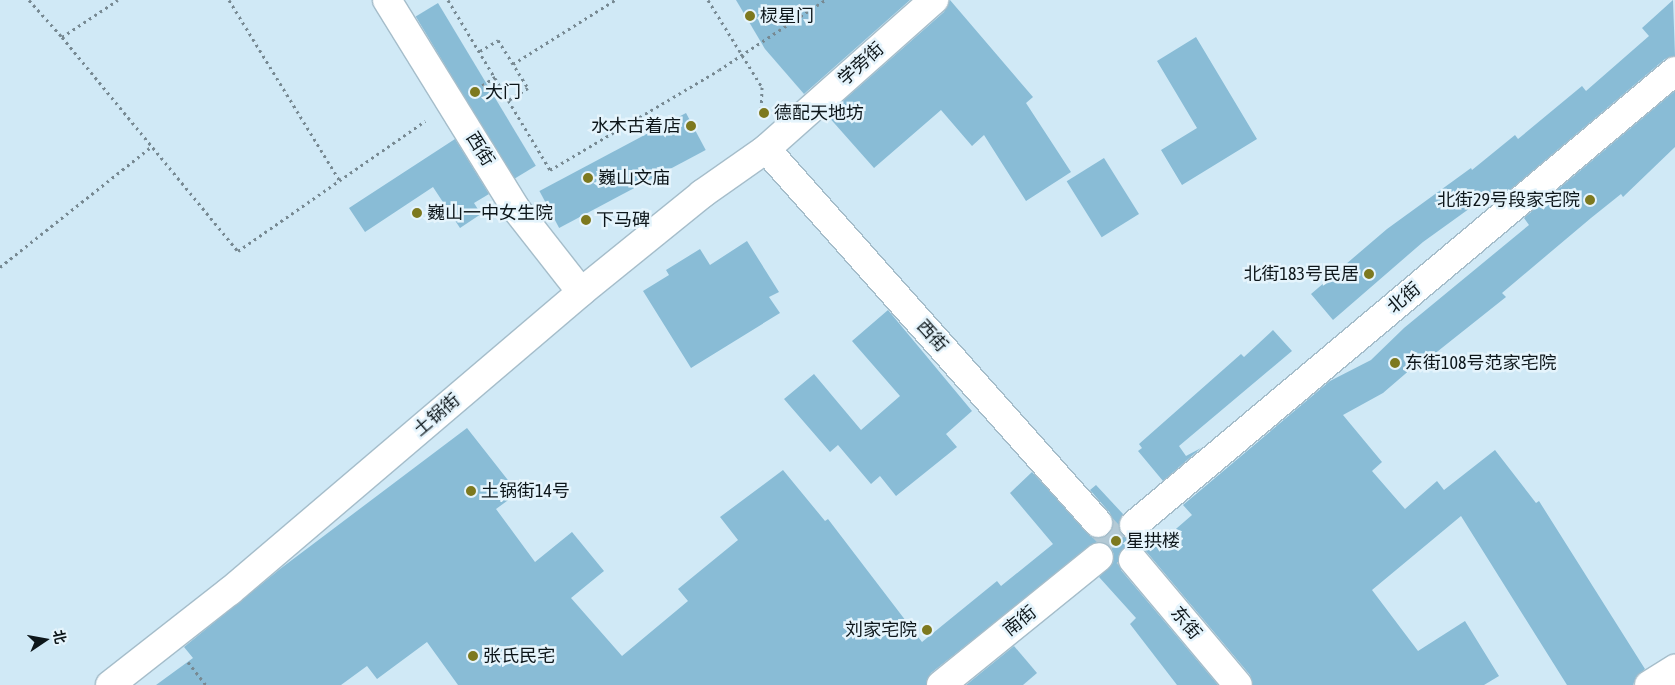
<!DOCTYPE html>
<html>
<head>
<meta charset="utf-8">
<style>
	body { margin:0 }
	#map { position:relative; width:1675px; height:685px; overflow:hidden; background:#d0e9f6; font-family:"Asap Condensed","Noto Sans SC",sans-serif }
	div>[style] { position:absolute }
	.building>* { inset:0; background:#89bcd6; transform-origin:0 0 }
	.minor-tunnel>* { height:28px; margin-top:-14px; transform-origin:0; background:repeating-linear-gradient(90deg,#b3c9d5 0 28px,transparent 0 42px) }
	.path>* { height:3px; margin-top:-1.5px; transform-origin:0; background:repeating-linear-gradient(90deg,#778992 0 2.5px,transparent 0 6.5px) }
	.roads { filter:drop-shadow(1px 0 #a5bdca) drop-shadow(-1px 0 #a5bdca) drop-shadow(0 1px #a5bdca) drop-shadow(0 -1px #a5bdca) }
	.minor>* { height:28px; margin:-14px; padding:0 14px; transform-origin:14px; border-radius:14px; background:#fff }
	.dots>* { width:14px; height:14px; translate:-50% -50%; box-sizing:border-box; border:2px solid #e5f4fc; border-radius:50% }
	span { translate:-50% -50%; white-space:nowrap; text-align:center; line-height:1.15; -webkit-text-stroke:5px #e5f4fc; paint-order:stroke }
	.poi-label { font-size:18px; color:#0d161a }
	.left { translate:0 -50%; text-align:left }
	.right { translate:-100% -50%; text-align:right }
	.street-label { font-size:18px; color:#0d161a }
	.north { position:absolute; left:20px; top:615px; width:50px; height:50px; -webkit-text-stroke:4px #e5f4fc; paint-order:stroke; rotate:78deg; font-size:14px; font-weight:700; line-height:20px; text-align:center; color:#0d161a }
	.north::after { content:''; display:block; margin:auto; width:18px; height:22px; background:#0d161a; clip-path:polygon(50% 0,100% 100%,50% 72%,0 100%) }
</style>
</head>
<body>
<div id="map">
	<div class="building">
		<div style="clip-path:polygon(736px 0,910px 0,804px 94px,765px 49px)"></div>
		<div style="clip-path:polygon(950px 0,1033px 97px,1026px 103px,1071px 172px,1026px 201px,984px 135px,972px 146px,941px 110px,874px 168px,827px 115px,944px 12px)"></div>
		<div style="clip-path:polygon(1673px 0,1675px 56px,1665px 59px,1504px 195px,1498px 188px,1423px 242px,1333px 320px,1311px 294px,1387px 229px,1471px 168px,1472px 170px,1515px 135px,1518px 139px,1582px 86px,1586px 91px,1649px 36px,1642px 28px)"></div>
		<div style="left:438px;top:3px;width:190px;height:26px;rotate:59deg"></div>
		<div style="clip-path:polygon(1196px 37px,1257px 139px,1182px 185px,1161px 150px,1197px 128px,1157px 61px)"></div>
		<div style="clip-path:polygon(1675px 91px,1675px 147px,1623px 197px,1621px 194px,1591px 218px,1502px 293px,1506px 297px,1428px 359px,1426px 356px,1383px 393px,1343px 415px,1382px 462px,1372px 471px,1405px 509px,1437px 481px,1444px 490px,1495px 450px,1536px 503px,1539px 501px,1645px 669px,1636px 677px,1633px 685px,1567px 685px,1461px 516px,1372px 590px,1418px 651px,1465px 621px,1499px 676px,1484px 685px,1253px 685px,1250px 675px,1145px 550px,1130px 545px,1119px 554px,1121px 570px,1218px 685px,1177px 685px,1130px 624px,1136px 618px,1099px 577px,1113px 563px,1114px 555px,1111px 547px,1097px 542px,931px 673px,926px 685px,458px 685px,427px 642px,377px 679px,367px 666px,341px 685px,156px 685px,193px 658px,184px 647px,280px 569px,467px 428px,518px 493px,496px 509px,535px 562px,572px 532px,604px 571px,571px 598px,622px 656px,688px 601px,678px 589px,738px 540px,720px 517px,783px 470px,825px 521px,828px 519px,922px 642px,997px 581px,1001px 586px,1053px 544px,1010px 493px,1032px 472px,1093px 538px,1102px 538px,1113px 527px,1110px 513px,1090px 490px,1096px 485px,1123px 514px,1119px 527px,1122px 535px,1136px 540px,1144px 537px,1154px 548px,1192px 515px,1183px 505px,1330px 381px,1371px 360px,1404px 328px,1529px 225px,1524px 218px)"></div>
		<div style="left:686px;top:113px;width:42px;height:166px;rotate:62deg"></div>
		<div style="clip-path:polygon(455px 139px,489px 194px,474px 203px,481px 214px,460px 228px,433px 187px,365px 232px,349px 208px)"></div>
		<div style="left:1104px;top:158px;width:66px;height:44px;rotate:58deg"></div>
		<div style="clip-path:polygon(747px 241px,779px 292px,769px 297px,780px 313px,691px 368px,643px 291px,669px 275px,666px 270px,700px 249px,710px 265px)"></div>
		<div style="clip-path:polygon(888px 310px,972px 411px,946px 434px,957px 447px,896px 496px,880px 476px,871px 484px,838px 445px,830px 452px,784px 399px,814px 374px,861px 430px,900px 396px,852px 341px)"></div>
		<div style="clip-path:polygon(1273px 330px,1292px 351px,1179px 446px,1186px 456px,1201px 448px,1163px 481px,1138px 451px,1142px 448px,1139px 444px,1241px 354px,1244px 357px)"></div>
		<div style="clip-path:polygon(1014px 646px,1037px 673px,1023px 685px,966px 685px)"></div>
	</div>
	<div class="minor-tunnel">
		<div style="left:1098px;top:523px;width:51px;rotate:46.6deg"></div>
	</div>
	<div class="path">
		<div style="left:29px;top:0;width:50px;rotate:48.3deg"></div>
		<div style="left:62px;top:37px;width:67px;rotate:-33.5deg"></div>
		<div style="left:229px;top:0;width:212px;rotate:58.5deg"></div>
		<div style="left:448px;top:0;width:198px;rotate:59deg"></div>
		<div style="left:550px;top:170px;width:196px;rotate:-30.6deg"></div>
		<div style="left:719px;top:70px;width:127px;rotate:-33.4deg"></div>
		<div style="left:708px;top:0;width:102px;rotate:58.2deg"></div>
		<div style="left:762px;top:87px;width:24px;rotate:92deg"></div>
		<div style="left:62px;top:37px;width:277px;rotate:50.6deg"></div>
		<div style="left:238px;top:251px;width:228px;rotate:-34.8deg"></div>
		<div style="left:480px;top:51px;width:21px;rotate:-31deg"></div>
		<div style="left:498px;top:40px;width:57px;rotate:58deg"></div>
		<div style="left:528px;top:88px;width:22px;rotate:148deg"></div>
		<div style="left:513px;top:64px;width:120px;rotate:-32.1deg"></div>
		<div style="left:477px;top:89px;width:22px;rotate:-34deg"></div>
		<div style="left:0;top:267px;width:194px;rotate:-38.5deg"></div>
		<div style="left:188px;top:662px;width:29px;rotate:52deg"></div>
	</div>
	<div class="roads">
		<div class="minor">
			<div style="left:387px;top:0;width:246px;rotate:58.3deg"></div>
			<div style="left:516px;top:209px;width:105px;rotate:51.9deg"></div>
			<div style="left:766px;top:149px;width:500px;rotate:48.4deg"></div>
			<div style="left:1134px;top:525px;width:706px;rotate:-40deg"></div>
			<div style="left:1133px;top:560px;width:163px;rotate:50deg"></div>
			<div style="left:110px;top:685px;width:152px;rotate:-38.1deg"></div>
			<div style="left:230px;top:591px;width:461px;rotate:-40.4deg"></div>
			<div style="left:581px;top:292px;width:156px;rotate:-39deg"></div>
			<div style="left:702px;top:194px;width:78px;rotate:-35.1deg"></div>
			<div style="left:766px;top:149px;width:225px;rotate:-41.6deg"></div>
			<div style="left:941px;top:685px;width:203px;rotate:-39deg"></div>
			<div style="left:1649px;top:685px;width:31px;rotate:-32deg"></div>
		</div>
	</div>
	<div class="dots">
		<div style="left:750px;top:16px;background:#7d791f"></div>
		<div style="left:475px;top:92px;background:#7d791f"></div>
		<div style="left:764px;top:113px;background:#7d791f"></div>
		<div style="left:691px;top:126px;background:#7d791f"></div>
		<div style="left:588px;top:178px;background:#7d791f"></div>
		<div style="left:1590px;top:200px;background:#7d791f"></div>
		<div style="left:417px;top:213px;background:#7d791f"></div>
		<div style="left:586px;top:220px;background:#7d791f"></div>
		<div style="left:1369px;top:274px;background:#7d791f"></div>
		<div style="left:1395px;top:363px;background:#7d791f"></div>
		<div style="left:471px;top:491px;background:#7d791f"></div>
		<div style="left:1116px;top:541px;background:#7d791f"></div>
		<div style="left:927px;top:630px;background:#7d791f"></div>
		<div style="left:473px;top:656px;background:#7d791f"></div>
	</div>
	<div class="poi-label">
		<span class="left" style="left:760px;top:16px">棂星门</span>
		<span class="left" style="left:485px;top:92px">大门</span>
		<span class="left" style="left:774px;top:113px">德配天地坊</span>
		<span class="right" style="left:681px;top:126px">水木古着店</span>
		<span class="left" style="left:598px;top:178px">巍山文庙</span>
		<span class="right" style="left:1580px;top:200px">北街29号段家宅院</span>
		<span class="left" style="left:427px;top:213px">巍山一中女生院</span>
		<span class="left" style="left:596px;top:220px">下马碑</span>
		<span class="right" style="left:1359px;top:274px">北街183号民居</span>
		<span class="left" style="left:1405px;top:363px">东街108号范家宅院</span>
		<span class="left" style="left:481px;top:491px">土锅街14号</span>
		<span class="left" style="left:1126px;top:541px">星拱楼</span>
		<span class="right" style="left:917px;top:630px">刘家宅院</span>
		<span class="left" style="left:483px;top:656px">张氏民宅</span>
	</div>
	<div class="street-label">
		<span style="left:861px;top:64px;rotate:-42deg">学旁街</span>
		<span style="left:480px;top:149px;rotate:58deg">西街</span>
		<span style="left:1404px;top:298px;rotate:-40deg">北街</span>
		<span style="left:932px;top:336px;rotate:48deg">西街</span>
		<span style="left:437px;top:415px;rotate:-40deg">土锅街</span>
		<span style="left:1020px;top:621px;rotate:-39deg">南街</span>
		<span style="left:1186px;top:623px;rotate:50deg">东街</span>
	</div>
	<div class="north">北</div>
</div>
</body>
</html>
